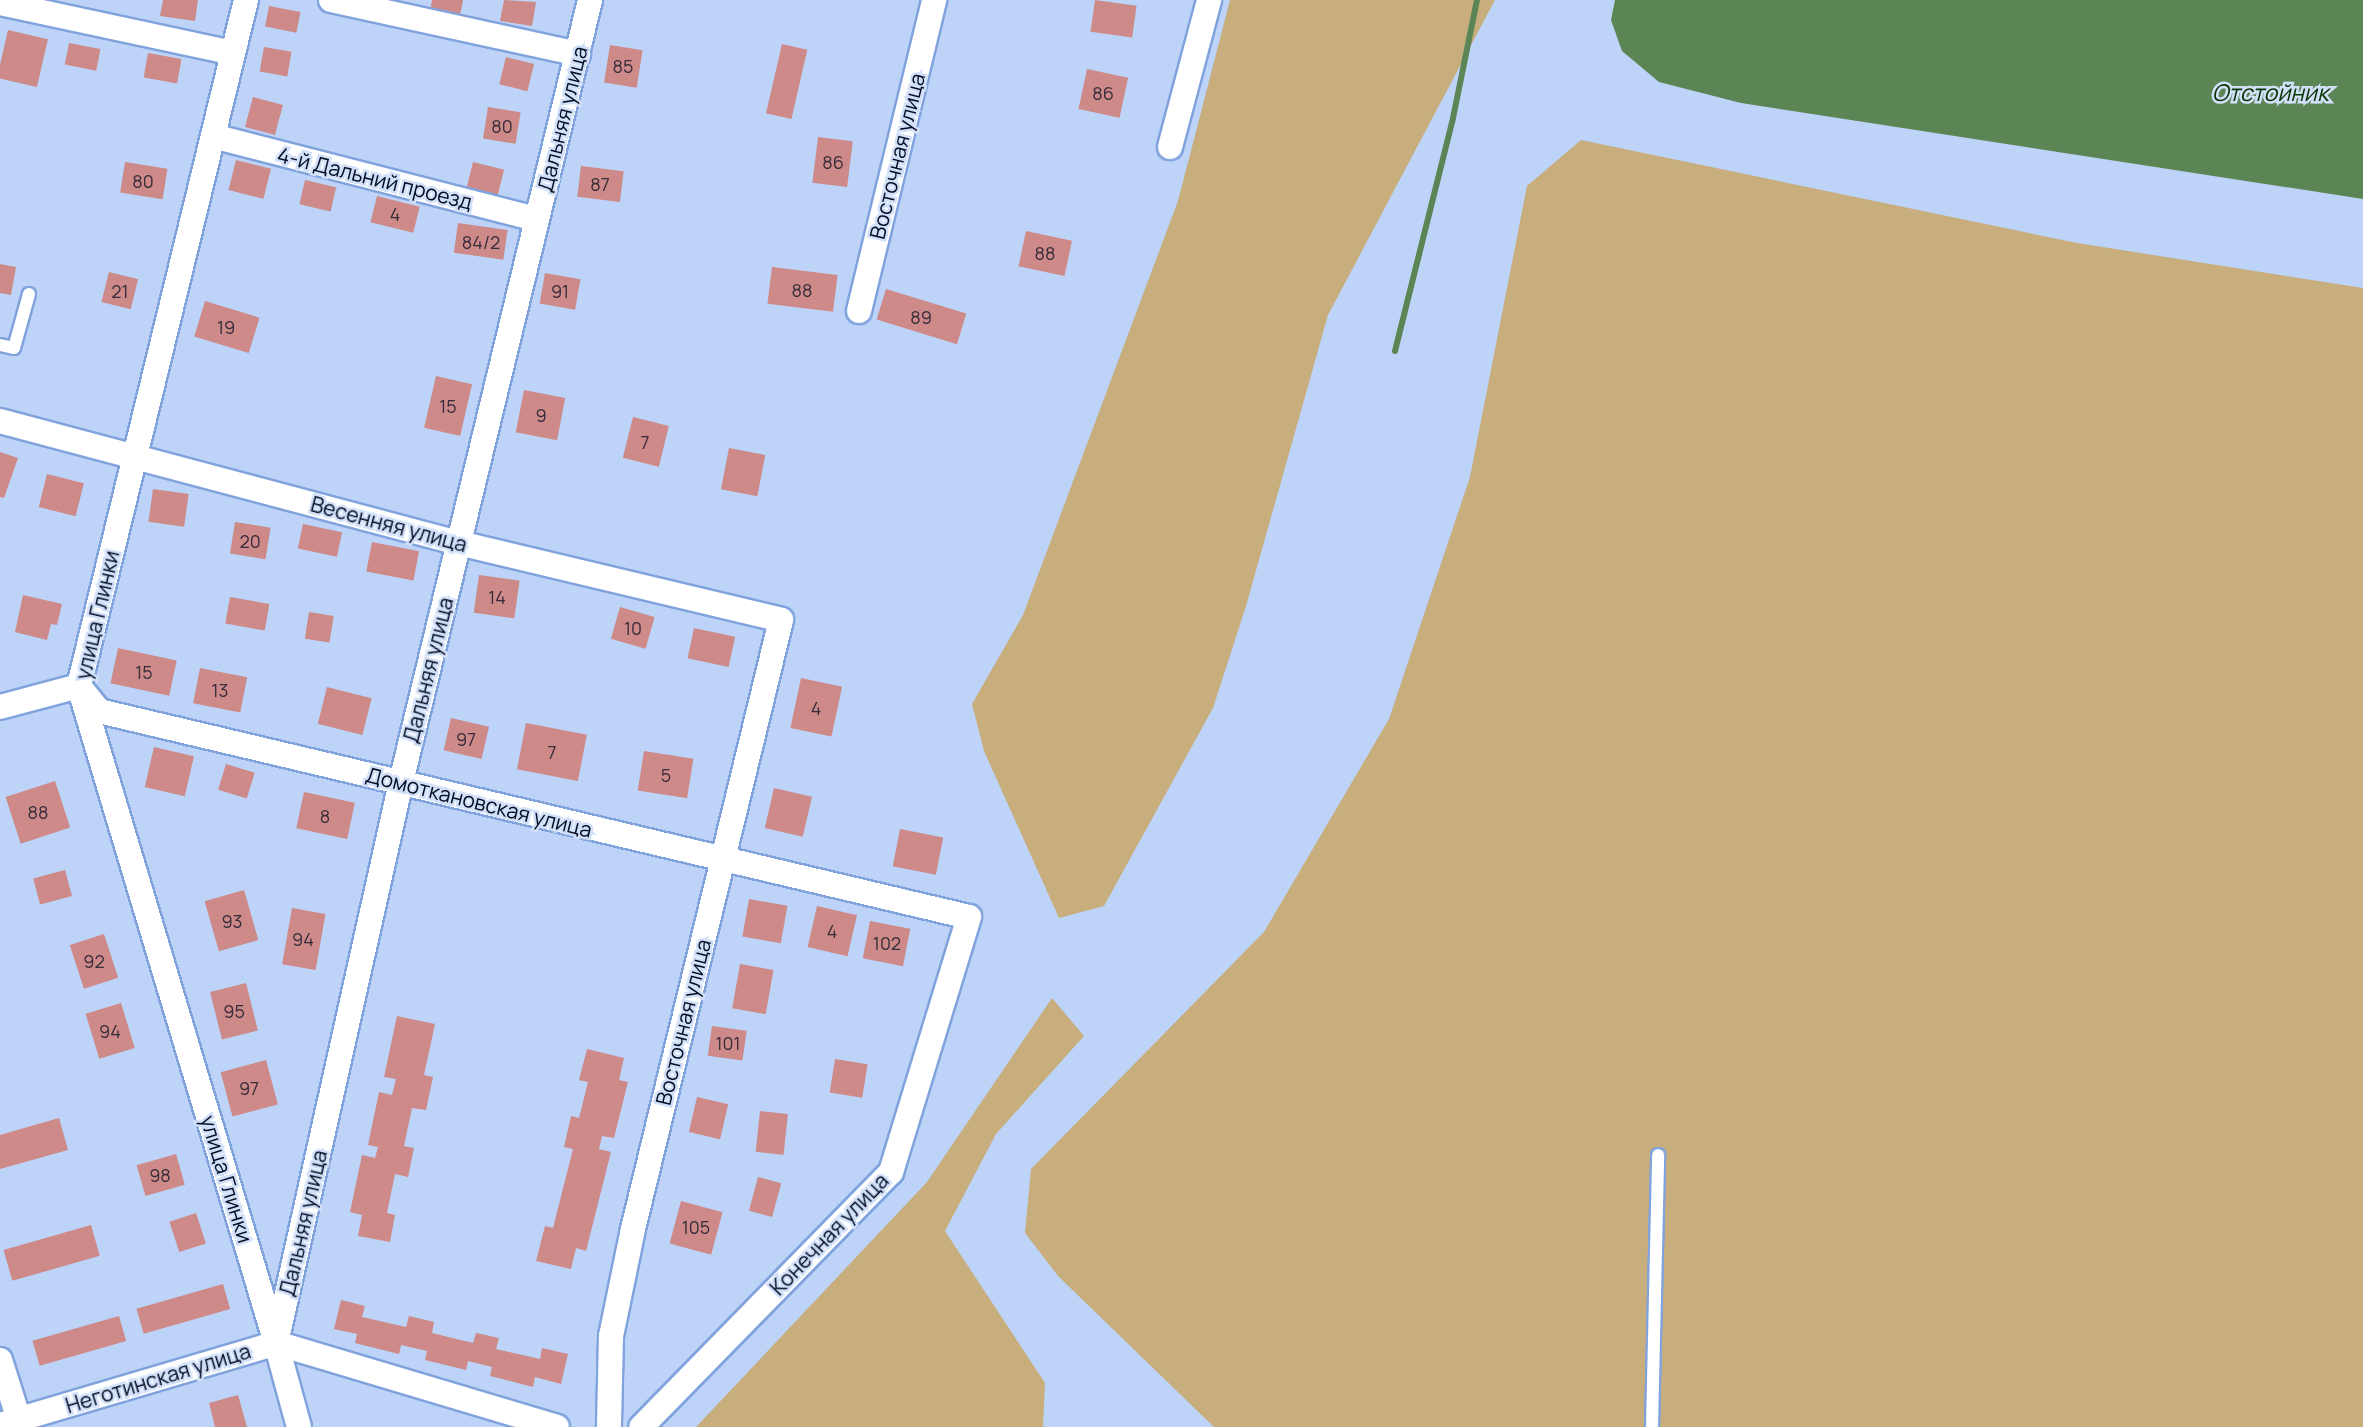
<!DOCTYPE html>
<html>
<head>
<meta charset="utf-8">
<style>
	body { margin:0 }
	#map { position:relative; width:2363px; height:1427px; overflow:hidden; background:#bdd3f7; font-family:Manrope,sans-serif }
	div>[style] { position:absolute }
	.green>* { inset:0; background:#c8ad7d }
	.water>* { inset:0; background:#5c8556 }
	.stream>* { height:6px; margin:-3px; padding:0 3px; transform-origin:3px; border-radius:3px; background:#5c8556 }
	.building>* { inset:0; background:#cd8a88; transform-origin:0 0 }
	.roads { filter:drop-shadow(2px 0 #81a3dd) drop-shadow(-2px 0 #81a3dd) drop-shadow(0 2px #81a3dd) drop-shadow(0 -2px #81a3dd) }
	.lane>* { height:12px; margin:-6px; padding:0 6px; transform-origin:6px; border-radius:6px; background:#fff }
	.street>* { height:24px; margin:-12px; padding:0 12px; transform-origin:12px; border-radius:12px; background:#fff }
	span { translate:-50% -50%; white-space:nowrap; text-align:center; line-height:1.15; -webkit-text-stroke:5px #d1e0f8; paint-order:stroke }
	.number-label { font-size:18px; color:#362c3b }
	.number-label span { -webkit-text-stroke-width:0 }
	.street-label { font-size:21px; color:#030c21 }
	.water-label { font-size:23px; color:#083503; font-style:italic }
</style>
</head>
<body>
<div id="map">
	<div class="green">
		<div style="clip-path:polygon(1230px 0,1495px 0,1328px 315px,1246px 606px,1213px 708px,1104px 906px,1059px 918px,984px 751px,972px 704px,1023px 615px,1178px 201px)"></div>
		<div style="clip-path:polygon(1581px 140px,2077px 243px,2363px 288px,2363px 1427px,1214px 1427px,1058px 1276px,1025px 1233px,1031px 1169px,1264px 932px,1389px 719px,1470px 477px,1527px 186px)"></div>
		<div style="clip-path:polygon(1052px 998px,1084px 1036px,996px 1134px,945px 1231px,1045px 1383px,1043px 1427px,696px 1427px,927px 1182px)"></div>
	</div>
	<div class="water">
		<div style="clip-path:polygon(1615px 0,2363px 0,2363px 199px,1741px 103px,1659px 82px,1622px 51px,1611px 20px)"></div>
	</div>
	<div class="stream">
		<div style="left:1395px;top:351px;width:240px;rotate:-76deg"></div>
		<div style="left:1453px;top:118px;width:120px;rotate:-78.5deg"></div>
	</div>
	<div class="building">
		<div style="clip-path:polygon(163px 0,198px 0,195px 21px,160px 16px)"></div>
		<div style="clip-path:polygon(432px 0,463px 0,460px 16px,430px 11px)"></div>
		<div style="clip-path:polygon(504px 0,536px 2px,532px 26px,500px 21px)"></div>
		<div style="left:1095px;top:0;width:42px;height:32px;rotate:8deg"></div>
		<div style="left:269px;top:6px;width:32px;height:21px;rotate:11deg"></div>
		<div style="left:8px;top:30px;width:41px;height:49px;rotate:13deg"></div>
		<div style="left:69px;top:43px;width:32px;height:22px;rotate:11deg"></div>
		<div style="left:782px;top:44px;width:26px;height:71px;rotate:13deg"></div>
		<div style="left:610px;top:45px;width:33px;height:38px;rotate:9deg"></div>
		<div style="left:264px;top:47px;width:28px;height:25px;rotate:10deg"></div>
		<div style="left:148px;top:53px;width:34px;height:25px;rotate:10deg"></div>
		<div style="left:506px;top:57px;width:29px;height:28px;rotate:14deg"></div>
		<div style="left:1087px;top:69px;width:42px;height:41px;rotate:12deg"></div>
		<div style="left:253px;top:97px;width:31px;height:31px;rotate:15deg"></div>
		<div style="left:488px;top:107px;width:33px;height:32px;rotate:9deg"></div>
		<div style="left:818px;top:137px;width:35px;height:46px;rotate:7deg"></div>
		<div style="left:236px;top:160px;width:36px;height:31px;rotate:14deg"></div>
		<div style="left:125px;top:162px;width:43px;height:31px;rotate:9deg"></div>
		<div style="left:473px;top:162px;width:32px;height:27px;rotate:14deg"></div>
		<div style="left:581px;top:166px;width:43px;height:31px;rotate:7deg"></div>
		<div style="left:305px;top:180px;width:32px;height:25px;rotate:13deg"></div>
		<div style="left:377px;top:196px;width:44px;height:27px;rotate:14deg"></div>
		<div style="left:458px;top:223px;width:50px;height:30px;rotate:8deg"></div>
		<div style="left:1026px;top:231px;width:47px;height:36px;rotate:12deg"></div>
		<div style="clip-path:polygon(0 264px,16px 267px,11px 295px,0 293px)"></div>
		<div style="left:772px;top:267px;width:66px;height:37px;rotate:7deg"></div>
		<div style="left:109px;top:272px;width:30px;height:31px;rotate:14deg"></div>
		<div style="left:545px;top:273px;width:36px;height:31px;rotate:10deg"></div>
		<div style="left:886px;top:289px;width:84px;height:32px;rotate:17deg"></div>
		<div style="left:205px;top:301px;width:57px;height:37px;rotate:17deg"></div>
		<div style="left:436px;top:376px;width:37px;height:53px;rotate:13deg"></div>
		<div style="left:524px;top:390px;width:42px;height:43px;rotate:11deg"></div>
		<div style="left:633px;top:417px;width:37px;height:42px;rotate:14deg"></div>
		<div style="left:729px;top:448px;width:37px;height:42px;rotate:11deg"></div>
		<div style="clip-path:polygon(0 452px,18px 458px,4px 498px,0 497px)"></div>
		<div style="left:47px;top:474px;width:38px;height:34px;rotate:14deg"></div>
		<div style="left:153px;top:489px;width:36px;height:33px;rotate:8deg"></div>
		<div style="left:235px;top:522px;width:36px;height:32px;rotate:9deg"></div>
		<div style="left:303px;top:524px;width:40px;height:25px;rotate:12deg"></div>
		<div style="left:372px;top:542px;width:48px;height:30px;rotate:11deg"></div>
		<div style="left:479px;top:575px;width:41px;height:38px;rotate:8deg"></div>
		<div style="clip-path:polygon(23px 595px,62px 604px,57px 625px,51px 624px,47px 640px,15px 632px)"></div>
		<div style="left:230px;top:597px;width:40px;height:27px;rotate:10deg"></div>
		<div style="left:620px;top:607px;width:36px;height:33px;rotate:16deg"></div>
		<div style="left:309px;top:612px;width:25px;height:27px;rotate:9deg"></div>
		<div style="left:694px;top:628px;width:42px;height:31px;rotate:12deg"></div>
		<div style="left:118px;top:648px;width:60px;height:36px;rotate:12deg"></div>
		<div style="left:200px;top:668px;width:48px;height:36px;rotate:11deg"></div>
		<div style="left:801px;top:678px;width:42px;height:51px;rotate:12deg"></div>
		<div style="left:327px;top:687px;width:46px;height:38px;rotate:14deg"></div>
		<div style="left:451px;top:718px;width:39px;height:33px;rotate:13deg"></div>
		<div style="left:526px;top:723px;width:62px;height:47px;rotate:11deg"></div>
		<div style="left:154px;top:747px;width:41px;height:41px;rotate:13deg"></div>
		<div style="left:644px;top:751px;width:50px;height:40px;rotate:9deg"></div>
		<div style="left:226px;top:764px;width:30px;height:27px;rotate:17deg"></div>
		<div style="left:55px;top:781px;width:49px;height:52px;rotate:72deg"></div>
		<div style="left:774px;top:788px;width:39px;height:41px;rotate:13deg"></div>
		<div style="left:304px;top:792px;width:52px;height:37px;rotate:12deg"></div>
		<div style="left:900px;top:829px;width:44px;height:38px;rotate:11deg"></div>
		<div style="left:65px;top:870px;width:27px;height:33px;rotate:75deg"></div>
		<div style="left:244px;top:890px;width:52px;height:41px;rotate:74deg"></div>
		<div style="left:749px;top:899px;width:39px;height:38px;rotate:10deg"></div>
		<div style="left:817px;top:906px;width:41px;height:42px;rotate:13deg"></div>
		<div style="left:292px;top:908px;width:34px;height:57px;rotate:10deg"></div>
		<div style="left:870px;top:921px;width:41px;height:38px;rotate:11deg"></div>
		<div style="left:104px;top:934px;width:46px;height:36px;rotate:72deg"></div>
		<div style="left:740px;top:964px;width:34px;height:45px;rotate:10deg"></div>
		<div style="left:246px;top:983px;width:49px;height:37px;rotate:76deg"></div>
		<div style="left:121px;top:1003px;width:47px;height:37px;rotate:73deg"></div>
		<div style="clip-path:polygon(397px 1016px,435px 1024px,424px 1075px,433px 1077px,426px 1110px,412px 1108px,404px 1146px,414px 1148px,408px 1177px,395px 1174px,387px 1213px,395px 1215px,390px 1242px,358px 1236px,362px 1215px,350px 1212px,362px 1155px,375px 1158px,378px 1147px,368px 1145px,379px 1092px,392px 1095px,396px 1079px,384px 1077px)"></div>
		<div style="left:712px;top:1026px;width:35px;height:30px;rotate:8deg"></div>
		<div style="clip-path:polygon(587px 1049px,624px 1058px,619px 1080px,628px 1082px,614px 1138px,602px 1136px,599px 1149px,611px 1152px,586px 1251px,576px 1248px,571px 1269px,536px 1261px,545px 1226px,553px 1228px,573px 1149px,564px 1147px,571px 1116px,579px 1118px,588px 1082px,579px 1080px)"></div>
		<div style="left:835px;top:1059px;width:33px;height:34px;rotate:9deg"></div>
		<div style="left:266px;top:1060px;width:46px;height:47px;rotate:75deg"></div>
		<div style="left:697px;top:1097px;width:32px;height:36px;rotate:13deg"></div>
		<div style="left:760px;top:1111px;width:28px;height:41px;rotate:6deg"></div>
		<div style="clip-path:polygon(59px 1118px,68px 1150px,0 1169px,0 1135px)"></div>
		<div style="left:176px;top:1154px;width:32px;height:41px;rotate:74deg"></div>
		<div style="left:758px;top:1177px;width:24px;height:35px;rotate:15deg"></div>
		<div style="left:681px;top:1201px;width:43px;height:44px;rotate:15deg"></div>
		<div style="left:196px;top:1213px;width:32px;height:28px;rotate:72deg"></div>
		<div style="left:91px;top:1225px;width:32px;height:91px;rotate:74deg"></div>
		<div style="left:223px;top:1284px;width:26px;height:90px;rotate:74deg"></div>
		<div style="clip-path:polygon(341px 1300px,365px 1306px,362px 1317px,406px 1327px,409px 1316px,434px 1322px,432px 1333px,473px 1343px,476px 1333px,499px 1338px,496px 1349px,540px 1359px,542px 1348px,568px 1354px,561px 1384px,535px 1377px,533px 1387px,490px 1376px,492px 1367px,468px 1361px,466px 1370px,425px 1360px,427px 1351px,401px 1345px,399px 1354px,355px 1343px,357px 1334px,334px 1329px)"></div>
		<div style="left:119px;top:1316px;width:26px;height:90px;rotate:74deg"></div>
		<div style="clip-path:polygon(238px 1395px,247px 1427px,215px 1427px,209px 1403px)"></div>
	</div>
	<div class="roads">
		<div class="lane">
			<div style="left:0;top:345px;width:14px;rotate:12deg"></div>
			<div style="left:14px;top:348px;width:56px;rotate:-74.5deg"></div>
			<div style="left:1652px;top:1427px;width:272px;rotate:-88.7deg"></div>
		</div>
		<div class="street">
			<div style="left:246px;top:0;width:706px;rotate:103.68deg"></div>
			<div style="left:79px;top:686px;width:686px;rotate:73.31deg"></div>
			<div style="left:276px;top:1343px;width:293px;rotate:16.6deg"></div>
			<div style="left:331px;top:0;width:253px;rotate:12.3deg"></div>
			<div style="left:0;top:3px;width:238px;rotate:12.1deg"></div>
			<div style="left:213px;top:136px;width:334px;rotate:14.4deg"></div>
			<div style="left:1170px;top:147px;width:152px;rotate:-75.1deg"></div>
			<div style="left:859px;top:311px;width:320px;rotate:-76.4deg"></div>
			<div style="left:0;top:421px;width:475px;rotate:14.9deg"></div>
			<div style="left:459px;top:543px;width:331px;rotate:13.4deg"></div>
			<div style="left:781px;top:620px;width:627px;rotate:103.66deg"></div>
			<div style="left:633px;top:1229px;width:109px;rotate:101.6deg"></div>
			<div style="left:611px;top:1336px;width:91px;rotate:91.3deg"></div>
			<div style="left:0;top:707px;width:82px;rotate:-14.9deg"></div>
			<div style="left:79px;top:686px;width:32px;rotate:51deg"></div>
			<div style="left:99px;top:711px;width:894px;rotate:13.32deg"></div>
			<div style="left:969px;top:917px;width:267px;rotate:107deg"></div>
			<div style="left:891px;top:1172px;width:357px;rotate:134.4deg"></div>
			<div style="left:0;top:1360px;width:63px;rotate:72.4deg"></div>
			<div style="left:0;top:1425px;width:288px;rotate:-16.5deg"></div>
			<div style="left:299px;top:1427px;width:87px;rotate:-105.3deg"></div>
			<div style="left:276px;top:1343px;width:575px;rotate:-77.44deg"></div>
			<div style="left:401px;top:782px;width:805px;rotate:-76.41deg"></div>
		</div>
	</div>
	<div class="number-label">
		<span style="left:623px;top:66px">85</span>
		<span style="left:1103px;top:93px">86</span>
		<span style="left:502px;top:126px">80</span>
		<span style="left:833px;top:162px">86</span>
		<span style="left:143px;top:181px">80</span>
		<span style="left:600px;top:184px">87</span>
		<span style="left:395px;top:214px">4</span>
		<span style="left:481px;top:242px">84/2</span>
		<span style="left:1045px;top:253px">88</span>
		<span style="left:802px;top:290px">88</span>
		<span style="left:120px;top:291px">21</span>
		<span style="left:560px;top:291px">91</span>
		<span style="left:921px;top:317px">89</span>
		<span style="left:226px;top:327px">19</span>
		<span style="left:448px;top:406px">15</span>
		<span style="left:541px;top:415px">9</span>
		<span style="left:645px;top:442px">7</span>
		<span style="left:250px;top:541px">20</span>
		<span style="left:497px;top:597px">14</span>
		<span style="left:633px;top:628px">10</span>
		<span style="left:144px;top:672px">15</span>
		<span style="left:220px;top:690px">13</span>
		<span style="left:816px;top:708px">4</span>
		<span style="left:466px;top:739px">97</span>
		<span style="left:552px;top:752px">7</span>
		<span style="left:666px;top:775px">5</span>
		<span style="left:38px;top:812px">88</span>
		<span style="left:325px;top:816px">8</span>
		<span style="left:232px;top:921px">93</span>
		<span style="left:832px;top:931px">4</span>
		<span style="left:303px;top:939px">94</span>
		<span style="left:887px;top:943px">102</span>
		<span style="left:94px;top:961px">92</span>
		<span style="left:234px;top:1011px">95</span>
		<span style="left:110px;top:1031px">94</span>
		<span style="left:728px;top:1043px">101</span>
		<span style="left:249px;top:1088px">97</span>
		<span style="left:160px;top:1175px">98</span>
		<span style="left:696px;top:1227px">105</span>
	</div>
	<div class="street-label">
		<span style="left:562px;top:119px;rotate:-76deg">Дальняя улица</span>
		<span style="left:897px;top:156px;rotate:-76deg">Восточная улица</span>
		<span style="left:375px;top:178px;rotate:14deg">4-й Дальний проезд</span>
		<span style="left:389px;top:524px;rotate:15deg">Весенняя улица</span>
		<span style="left:97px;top:615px;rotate:-77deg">улица Глинки</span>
		<span style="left:428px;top:670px;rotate:-76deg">Дальняя улица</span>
		<span style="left:479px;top:802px;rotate:14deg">Домоткановская улица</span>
		<span style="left:683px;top:1022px;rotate:-76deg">Восточная улица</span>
		<span style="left:227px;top:1179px;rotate:73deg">улица Глинки</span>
		<span style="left:303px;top:1223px;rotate:-77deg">Дальняя улица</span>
		<span style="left:829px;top:1234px;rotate:-46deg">Конечная улица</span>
		<span style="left:158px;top:1378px;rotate:-17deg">Неготинская улица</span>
	</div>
	<div class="water-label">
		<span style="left:2270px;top:92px">Отстойник</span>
	</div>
</div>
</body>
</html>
